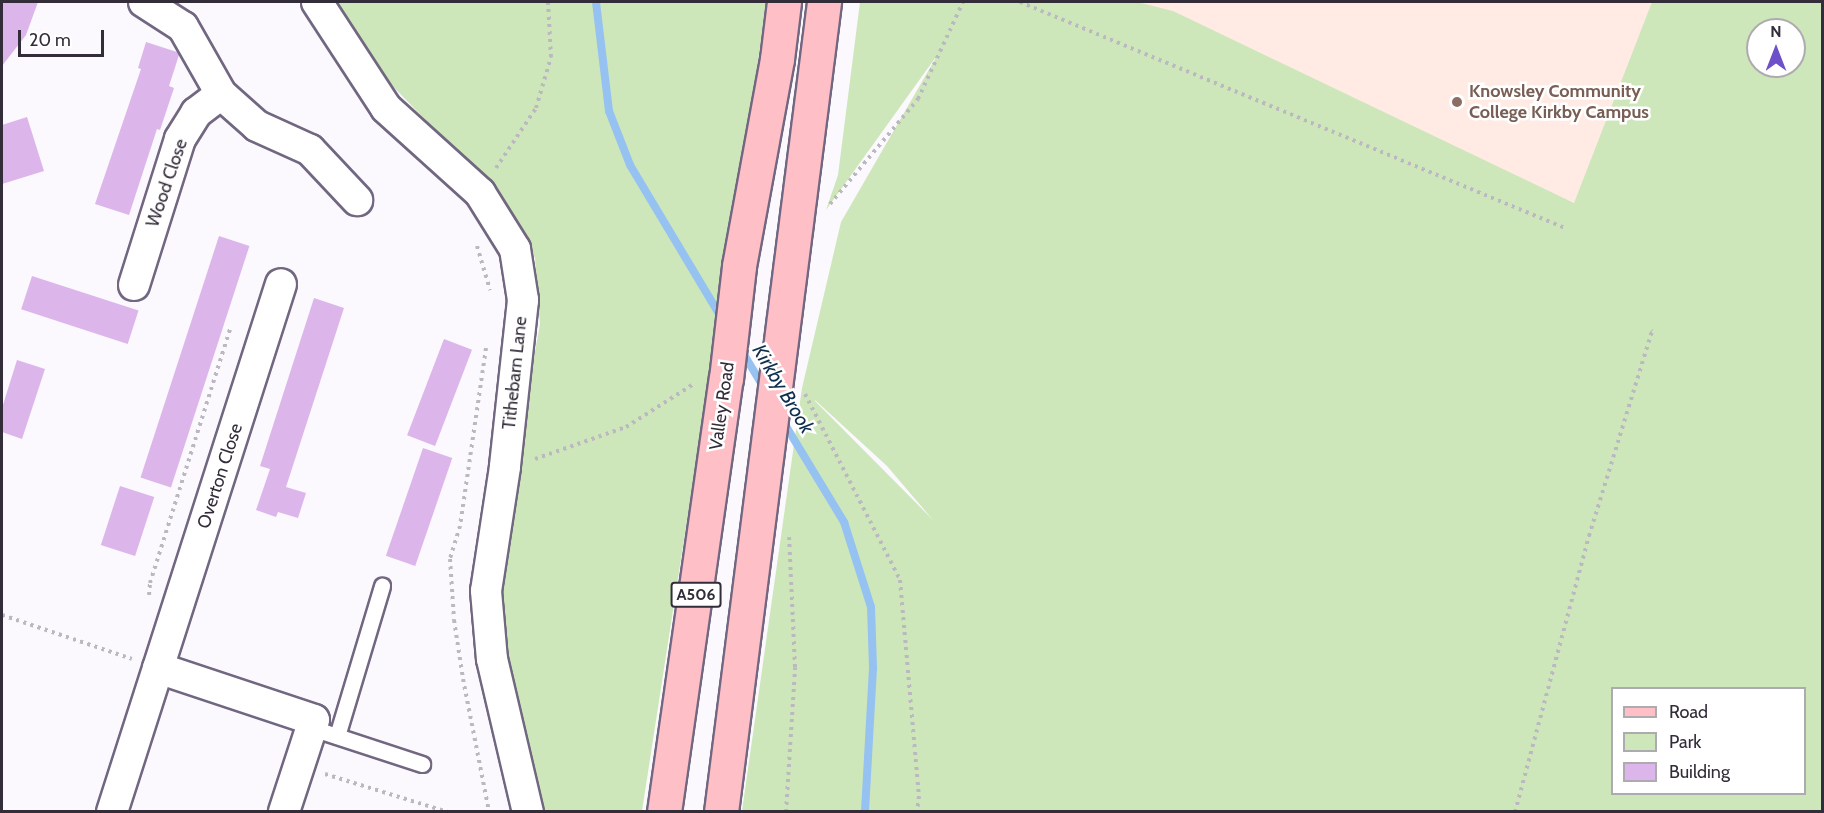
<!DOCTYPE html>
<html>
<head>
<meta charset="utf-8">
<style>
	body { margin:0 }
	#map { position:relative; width:1824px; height:813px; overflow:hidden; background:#fbf8fe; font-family:Cabin,sans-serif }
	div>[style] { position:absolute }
	.education>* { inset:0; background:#ffebe4 }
	.green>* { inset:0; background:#cee7ba }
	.stream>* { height:8px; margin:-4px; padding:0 4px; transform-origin:4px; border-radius:4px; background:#96c2f2 }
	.building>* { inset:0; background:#dcb6ea; transform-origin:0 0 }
	.path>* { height:4px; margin-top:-2px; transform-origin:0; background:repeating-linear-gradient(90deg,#bcb8c0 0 3px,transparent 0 7.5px) }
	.roads { filter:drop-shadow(2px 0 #726781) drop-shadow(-2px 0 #726781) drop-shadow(0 2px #726781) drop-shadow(0 -2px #726781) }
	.lane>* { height:15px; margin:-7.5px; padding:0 7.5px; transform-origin:7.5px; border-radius:7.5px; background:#fff }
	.street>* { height:30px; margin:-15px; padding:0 15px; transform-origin:15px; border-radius:15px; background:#fff }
	.primary>* { height:33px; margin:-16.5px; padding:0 16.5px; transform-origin:16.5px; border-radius:16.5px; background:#febfc7 }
	.dots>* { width:16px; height:16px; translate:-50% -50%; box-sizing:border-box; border:3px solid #fff; border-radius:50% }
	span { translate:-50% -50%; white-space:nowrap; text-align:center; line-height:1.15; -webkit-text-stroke:5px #fff; paint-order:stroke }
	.shield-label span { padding:2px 4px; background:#fff; border:2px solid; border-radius:4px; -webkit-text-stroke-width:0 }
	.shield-label { font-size:16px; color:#322d39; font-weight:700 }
	.education-label { font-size:18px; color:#785e54; font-weight:700 }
	.left { translate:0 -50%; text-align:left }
	.street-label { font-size:18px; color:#322d39 }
	.water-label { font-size:20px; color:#0e2e4d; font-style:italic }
	.frame { position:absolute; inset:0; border:3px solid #322d39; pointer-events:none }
	.legend { position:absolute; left:1611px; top:687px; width:195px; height:108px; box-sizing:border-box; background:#fff; border:2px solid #adabb0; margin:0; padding:8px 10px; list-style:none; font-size:18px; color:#322d39 }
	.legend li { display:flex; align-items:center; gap:12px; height:30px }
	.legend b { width:30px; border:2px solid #adabb0 }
	.north { position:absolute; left:1746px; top:18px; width:60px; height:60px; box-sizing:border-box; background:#fff; border:2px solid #adabb0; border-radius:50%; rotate:0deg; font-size:16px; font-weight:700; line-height:24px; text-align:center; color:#322d39 }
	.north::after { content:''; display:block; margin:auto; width:21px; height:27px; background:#6e50c9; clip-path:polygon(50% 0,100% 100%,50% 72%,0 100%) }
	.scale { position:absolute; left:18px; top:30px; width:86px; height:27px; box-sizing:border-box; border:3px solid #322d39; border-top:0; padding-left:8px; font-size:18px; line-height:21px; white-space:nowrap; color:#322d39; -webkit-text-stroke:4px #fff; paint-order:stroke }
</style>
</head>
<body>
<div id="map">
	<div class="education">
		<div style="clip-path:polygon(1024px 2px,1654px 2px,1575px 203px)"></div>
	</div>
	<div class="green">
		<div style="clip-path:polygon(334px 2px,767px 2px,642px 811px,541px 811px,505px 665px,499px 585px,519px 440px,540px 324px,535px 258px,505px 202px,380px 73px)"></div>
		<div style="clip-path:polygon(evenodd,860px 2px,1137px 2px,1173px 11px,1574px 203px,1652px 2px,1822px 2px,1822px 811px,742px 811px,802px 388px,841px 222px,938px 54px,826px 210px,838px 175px,860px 2px,1758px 30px,1794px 30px,1794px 66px,1758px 66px,1758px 30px,860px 2px,815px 400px,887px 466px,933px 520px,815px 401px,815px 400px,860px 2px,1612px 688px,1804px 688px,1804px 794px,1612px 794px,1612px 688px)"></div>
	</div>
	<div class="stream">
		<div style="left:596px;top:2px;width:110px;rotate:83.2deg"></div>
		<div style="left:609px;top:111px;width:58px;rotate:68.7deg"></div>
		<div style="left:630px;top:165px;width:179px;rotate:59.1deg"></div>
		<div style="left:740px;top:348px;width:47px;rotate:59deg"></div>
		<div style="left:781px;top:418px;width:122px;rotate:58.8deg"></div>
		<div style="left:844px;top:522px;width:89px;rotate:72.4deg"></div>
		<div style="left:871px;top:607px;width:61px;rotate:88.1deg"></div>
		<div style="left:873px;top:668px;width:144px;rotate:93.2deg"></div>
	</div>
	<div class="building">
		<div style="clip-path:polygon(2px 2px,38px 2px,26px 35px,2px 66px)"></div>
		<div style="clip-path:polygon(146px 42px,177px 52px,179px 55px,169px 86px,174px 88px,160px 130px,157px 129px,129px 215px,95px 204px,141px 69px,138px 68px)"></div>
		<div style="clip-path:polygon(27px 117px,44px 171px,2px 184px,2px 125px)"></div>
		<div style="left:219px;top:236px;width:32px;height:254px;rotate:18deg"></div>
		<div style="left:32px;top:276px;width:112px;height:35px;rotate:18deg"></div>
		<div style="clip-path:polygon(314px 298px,344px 308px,286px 487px,306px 493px,298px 518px,278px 512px,276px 517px,256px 510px,270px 469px,260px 466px)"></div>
		<div style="left:444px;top:339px;width:30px;height:103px;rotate:21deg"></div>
		<div style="clip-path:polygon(17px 360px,45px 369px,22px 439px,2px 432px,2px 408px)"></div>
		<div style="left:423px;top:448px;width:31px;height:114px;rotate:19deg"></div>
		<div style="left:120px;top:486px;width:36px;height:62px;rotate:18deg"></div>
	</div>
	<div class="path">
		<div style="left:1020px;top:2px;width:590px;rotate:22.52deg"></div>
		<div style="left:496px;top:168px;width:72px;rotate:-56.3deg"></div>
		<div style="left:536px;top:108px;width:53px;rotate:-73.6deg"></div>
		<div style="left:551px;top:57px;width:55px;rotate:-93.1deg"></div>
		<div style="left:830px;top:204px;width:137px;rotate:-50deg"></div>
		<div style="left:918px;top:99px;width:107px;rotate:-65.1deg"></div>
		<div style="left:477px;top:246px;width:46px;rotate:73.5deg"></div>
		<div style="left:486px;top:348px;width:180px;rotate:98.3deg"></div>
		<div style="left:460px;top:526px;width:34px;rotate:107deg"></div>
		<div style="left:450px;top:559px;width:61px;rotate:86.2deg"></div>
		<div style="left:454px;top:620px;width:60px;rotate:81.3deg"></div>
		<div style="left:463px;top:679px;width:136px;rotate:78.9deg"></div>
		<div style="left:805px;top:394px;width:209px;rotate:62.9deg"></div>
		<div style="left:900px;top:580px;width:217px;rotate:85deg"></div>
		<div style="left:919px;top:796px;width:16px;rotate:97deg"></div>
		<div style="left:535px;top:459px;width:96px;rotate:-19.4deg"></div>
		<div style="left:626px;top:427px;width:82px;rotate:-32.5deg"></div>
		<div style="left:149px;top:595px;width:12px;rotate:-85deg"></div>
		<div style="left:150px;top:583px;width:269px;rotate:-72.5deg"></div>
		<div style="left:2px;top:615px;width:137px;rotate:18.7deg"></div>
		<div style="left:325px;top:774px;width:129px;rotate:17.2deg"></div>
		<div style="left:786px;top:812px;width:145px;rotate:-86.4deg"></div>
		<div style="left:795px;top:667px;width:130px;rotate:-92.6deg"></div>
		<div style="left:1515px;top:812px;width:286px;rotate:-75deg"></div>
		<div style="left:1589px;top:536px;width:214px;rotate:-72.9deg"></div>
		<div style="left:1652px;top:331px;width:1px;rotate:-135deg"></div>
	</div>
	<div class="roads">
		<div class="lane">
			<div style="left:312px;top:728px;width:116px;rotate:18.1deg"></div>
			<div style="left:337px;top:736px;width:157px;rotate:-73.3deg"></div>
		</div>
		<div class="street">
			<div style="left:144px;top:2px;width:46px;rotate:32.7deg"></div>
			<div style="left:183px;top:27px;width:77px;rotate:60.4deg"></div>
			<div style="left:221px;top:94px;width:48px;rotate:41.6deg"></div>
			<div style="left:257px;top:126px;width:58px;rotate:24.4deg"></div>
			<div style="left:310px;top:150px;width:69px;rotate:46.8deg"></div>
			<div style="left:317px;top:2px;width:126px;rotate:56.9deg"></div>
			<div style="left:386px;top:108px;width:127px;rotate:42.1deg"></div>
			<div style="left:480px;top:193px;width:66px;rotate:58deg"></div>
			<div style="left:515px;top:249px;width:52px;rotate:81.1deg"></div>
			<div style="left:523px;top:300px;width:168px;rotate:96.2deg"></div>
			<div style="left:505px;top:467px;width:125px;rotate:98.7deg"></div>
			<div style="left:486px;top:591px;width:68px;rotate:85deg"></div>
			<div style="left:492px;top:659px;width:157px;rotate:76.8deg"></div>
			<div style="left:134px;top:285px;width:153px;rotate:-72.5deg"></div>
			<div style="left:180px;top:139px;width:31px;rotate:-58deg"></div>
			<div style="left:196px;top:113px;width:31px;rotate:-37deg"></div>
			<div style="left:158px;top:668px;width:164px;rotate:18.4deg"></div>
			<div style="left:314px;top:720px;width:97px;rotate:108.1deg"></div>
			<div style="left:112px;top:812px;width:554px;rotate:-72.25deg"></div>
		</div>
		<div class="primary">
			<div style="left:664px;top:812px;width:437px;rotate:-81.9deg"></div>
			<div style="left:726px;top:379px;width:114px;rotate:-83.4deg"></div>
			<div style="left:739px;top:266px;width:210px;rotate:-79.6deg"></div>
			<div style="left:777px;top:59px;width:57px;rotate:-83deg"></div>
			<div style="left:721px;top:812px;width:817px;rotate:-82.75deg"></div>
		</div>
	</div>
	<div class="dots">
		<div style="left:1457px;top:102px;background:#8d6e63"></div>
	</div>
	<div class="shield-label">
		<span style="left:696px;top:595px">A506</span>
	</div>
	<div class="education-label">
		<span class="left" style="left:1469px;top:102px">Knowsley Community<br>College Kirkby Campus</span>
	</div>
	<div class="street-label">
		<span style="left:167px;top:183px;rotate:-71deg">Wood Close</span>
		<span style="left:515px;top:373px;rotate:-84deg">Tithebarn Lane</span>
		<span style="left:722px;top:406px;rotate:-82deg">Valley Road</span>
		<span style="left:220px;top:476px;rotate:-72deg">Overton Close</span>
	</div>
	<div class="water-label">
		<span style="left:783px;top:389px;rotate:59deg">Kirkby Brook</span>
	</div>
	<div class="frame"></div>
	<ul class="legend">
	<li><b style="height:8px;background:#febfc7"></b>Road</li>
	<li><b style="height:16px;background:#cee7ba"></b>Park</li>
	<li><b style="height:16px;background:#dcb6ea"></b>Building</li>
	</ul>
	<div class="north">N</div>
	<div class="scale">20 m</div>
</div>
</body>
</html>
